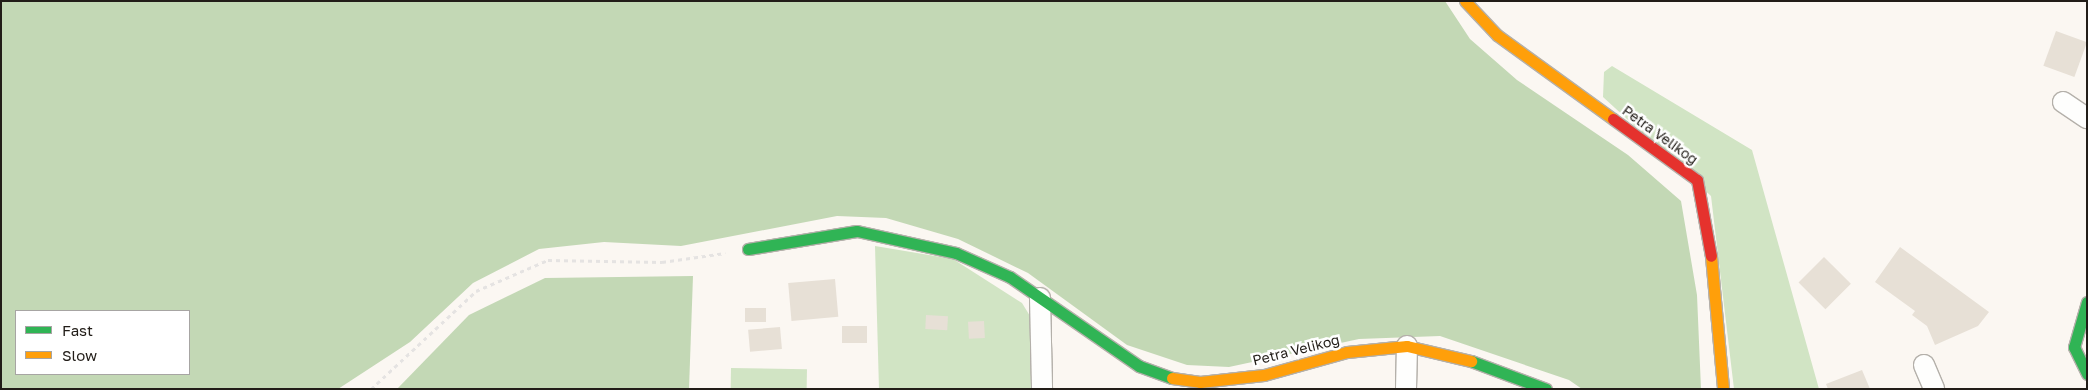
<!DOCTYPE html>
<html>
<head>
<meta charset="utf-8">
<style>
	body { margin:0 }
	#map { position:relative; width:2088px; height:390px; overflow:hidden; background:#fbf7f2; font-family:"Golos Text",sans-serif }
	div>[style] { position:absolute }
	.green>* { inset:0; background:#d1e4c4; transform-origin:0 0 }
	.forest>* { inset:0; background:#c3d8b5 }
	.building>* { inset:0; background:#e7e0d6; transform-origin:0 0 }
	.path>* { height:3px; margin-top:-1.5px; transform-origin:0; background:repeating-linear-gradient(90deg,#e5e3e2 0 4px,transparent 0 8px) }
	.roads { filter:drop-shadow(1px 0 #b4b0aa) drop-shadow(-1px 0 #b4b0aa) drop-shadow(0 1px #b4b0aa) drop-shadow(0 -1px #b4b0aa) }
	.street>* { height:20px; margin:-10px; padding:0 10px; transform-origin:10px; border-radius:10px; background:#fefefd }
	.fast>* { height:11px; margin:-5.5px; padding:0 5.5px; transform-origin:5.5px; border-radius:5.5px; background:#30b455 }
	.slow>* { height:11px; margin:-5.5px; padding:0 5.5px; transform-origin:5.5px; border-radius:5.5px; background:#ff9f0a }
	.jam>* { height:11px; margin:-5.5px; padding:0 5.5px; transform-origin:5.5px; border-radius:5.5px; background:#e5322d }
	span { translate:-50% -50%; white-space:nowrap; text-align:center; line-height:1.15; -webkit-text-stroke:5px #fff; paint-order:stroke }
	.street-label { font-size:14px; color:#221d18 }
	.frame { position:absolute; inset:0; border:2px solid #221d18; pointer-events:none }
	.legend { position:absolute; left:15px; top:310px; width:175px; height:65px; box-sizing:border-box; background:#fff; border:1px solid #a7a5a3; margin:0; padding:6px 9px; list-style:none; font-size:15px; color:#221d18 }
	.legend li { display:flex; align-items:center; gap:10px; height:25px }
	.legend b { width:25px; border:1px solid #a7a5a3 }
</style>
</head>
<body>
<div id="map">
	<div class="green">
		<div style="clip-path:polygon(1612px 66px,1752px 150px,1819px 389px,1734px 389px,1711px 196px,1603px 97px,1604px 72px)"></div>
		<div style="clip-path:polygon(875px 246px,953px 259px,1022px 303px,1030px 316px,1031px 389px,879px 389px)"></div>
		<div style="left:731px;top:368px;width:76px;height:21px;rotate:1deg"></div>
	</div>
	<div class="forest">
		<div style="clip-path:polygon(evenodd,1px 1px,1445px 1px,1470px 39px,1517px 80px,1628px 155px,1681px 201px,1697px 295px,1701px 389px,1582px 389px,1569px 380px,1440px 336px,1359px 339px,1229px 367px,1187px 365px,1127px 345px,1028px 273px,958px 239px,886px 218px,837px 216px,681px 246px,604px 242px,539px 249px,473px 283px,410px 342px,338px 389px,1px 389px,1px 1px,16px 311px,189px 311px,189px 374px,16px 374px,16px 311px)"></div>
		<div style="clip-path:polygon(693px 276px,689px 389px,397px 389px,469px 315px,545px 278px)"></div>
	</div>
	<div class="building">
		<div style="left:2056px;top:31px;width:33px;height:37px;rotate:20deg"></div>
		<div style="clip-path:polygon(1900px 247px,1989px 312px,1978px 326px,1935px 345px,1927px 326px,1912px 315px,1915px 311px,1875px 282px)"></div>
		<div style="left:1824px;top:257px;width:38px;height:36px;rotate:45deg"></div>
		<div style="left:835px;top:279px;width:38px;height:47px;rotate:85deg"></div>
		<div style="left:745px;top:308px;width:21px;height:14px"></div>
		<div style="left:926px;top:315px;width:22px;height:14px;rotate:3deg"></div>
		<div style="left:984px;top:321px;width:17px;height:16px;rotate:87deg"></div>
		<div style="left:842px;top:326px;width:25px;height:17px"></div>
		<div style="left:780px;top:327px;width:22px;height:32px;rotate:85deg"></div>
		<div style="clip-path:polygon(1862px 370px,1870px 389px,1828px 389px,1826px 384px)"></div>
	</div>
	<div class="path">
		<div style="left:371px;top:389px;width:144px;rotate:-43deg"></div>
		<div style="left:476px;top:291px;width:78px;rotate:-23.3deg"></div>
		<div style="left:548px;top:260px;width:114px;rotate:1deg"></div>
		<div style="left:662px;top:262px;width:64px;rotate:-8.1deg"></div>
	</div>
	<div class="roads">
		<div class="street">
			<div style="left:2063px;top:102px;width:29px;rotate:34deg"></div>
			<div style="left:1040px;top:298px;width:91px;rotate:88.7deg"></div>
			<div style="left:1924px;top:365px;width:26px;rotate:67deg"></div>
			<div style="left:1406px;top:389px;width:43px;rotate:-88.7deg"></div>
		</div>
		<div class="fast">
			<div style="left:748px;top:249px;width:110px;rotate:-9.4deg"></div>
			<div style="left:857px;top:231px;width:101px;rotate:12.5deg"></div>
			<div style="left:956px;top:253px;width:59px;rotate:24deg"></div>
			<div style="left:1010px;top:277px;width:157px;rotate:34.6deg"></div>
			<div style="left:1139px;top:366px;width:35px;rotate:20deg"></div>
			<div style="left:2087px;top:302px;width:47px;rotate:106.1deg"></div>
			<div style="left:2074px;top:347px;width:30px;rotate:64deg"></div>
			<div style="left:1471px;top:361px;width:80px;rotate:20.5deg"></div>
		</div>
		<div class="slow">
			<div style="left:1465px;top:1px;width:47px;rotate:46.7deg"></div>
			<div style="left:1497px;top:35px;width:143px;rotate:35.9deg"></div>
			<div style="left:1711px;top:256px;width:134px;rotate:84.8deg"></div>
			<div style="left:1172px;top:378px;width:28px;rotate:8deg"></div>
			<div style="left:1200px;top:382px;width:64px;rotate:-6.2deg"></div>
			<div style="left:1264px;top:375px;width:86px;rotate:-15.5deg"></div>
			<div style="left:1347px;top:352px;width:60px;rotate:-5.7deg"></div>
			<div style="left:1407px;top:346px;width:66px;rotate:13.2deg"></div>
		</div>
		<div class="jam">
			<div style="left:1613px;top:119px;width:104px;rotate:36deg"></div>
			<div style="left:1697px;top:180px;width:77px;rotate:79.6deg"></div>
		</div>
	</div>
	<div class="street-label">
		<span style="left:1660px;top:135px;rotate:36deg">Petra Velikog</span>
		<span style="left:1296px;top:350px;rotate:-14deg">Petra Velikog</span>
	</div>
	<div class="frame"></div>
	<ul class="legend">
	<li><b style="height:6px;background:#30b455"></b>Fast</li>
	<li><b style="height:6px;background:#ff9f0a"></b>Slow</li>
	</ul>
</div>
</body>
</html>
